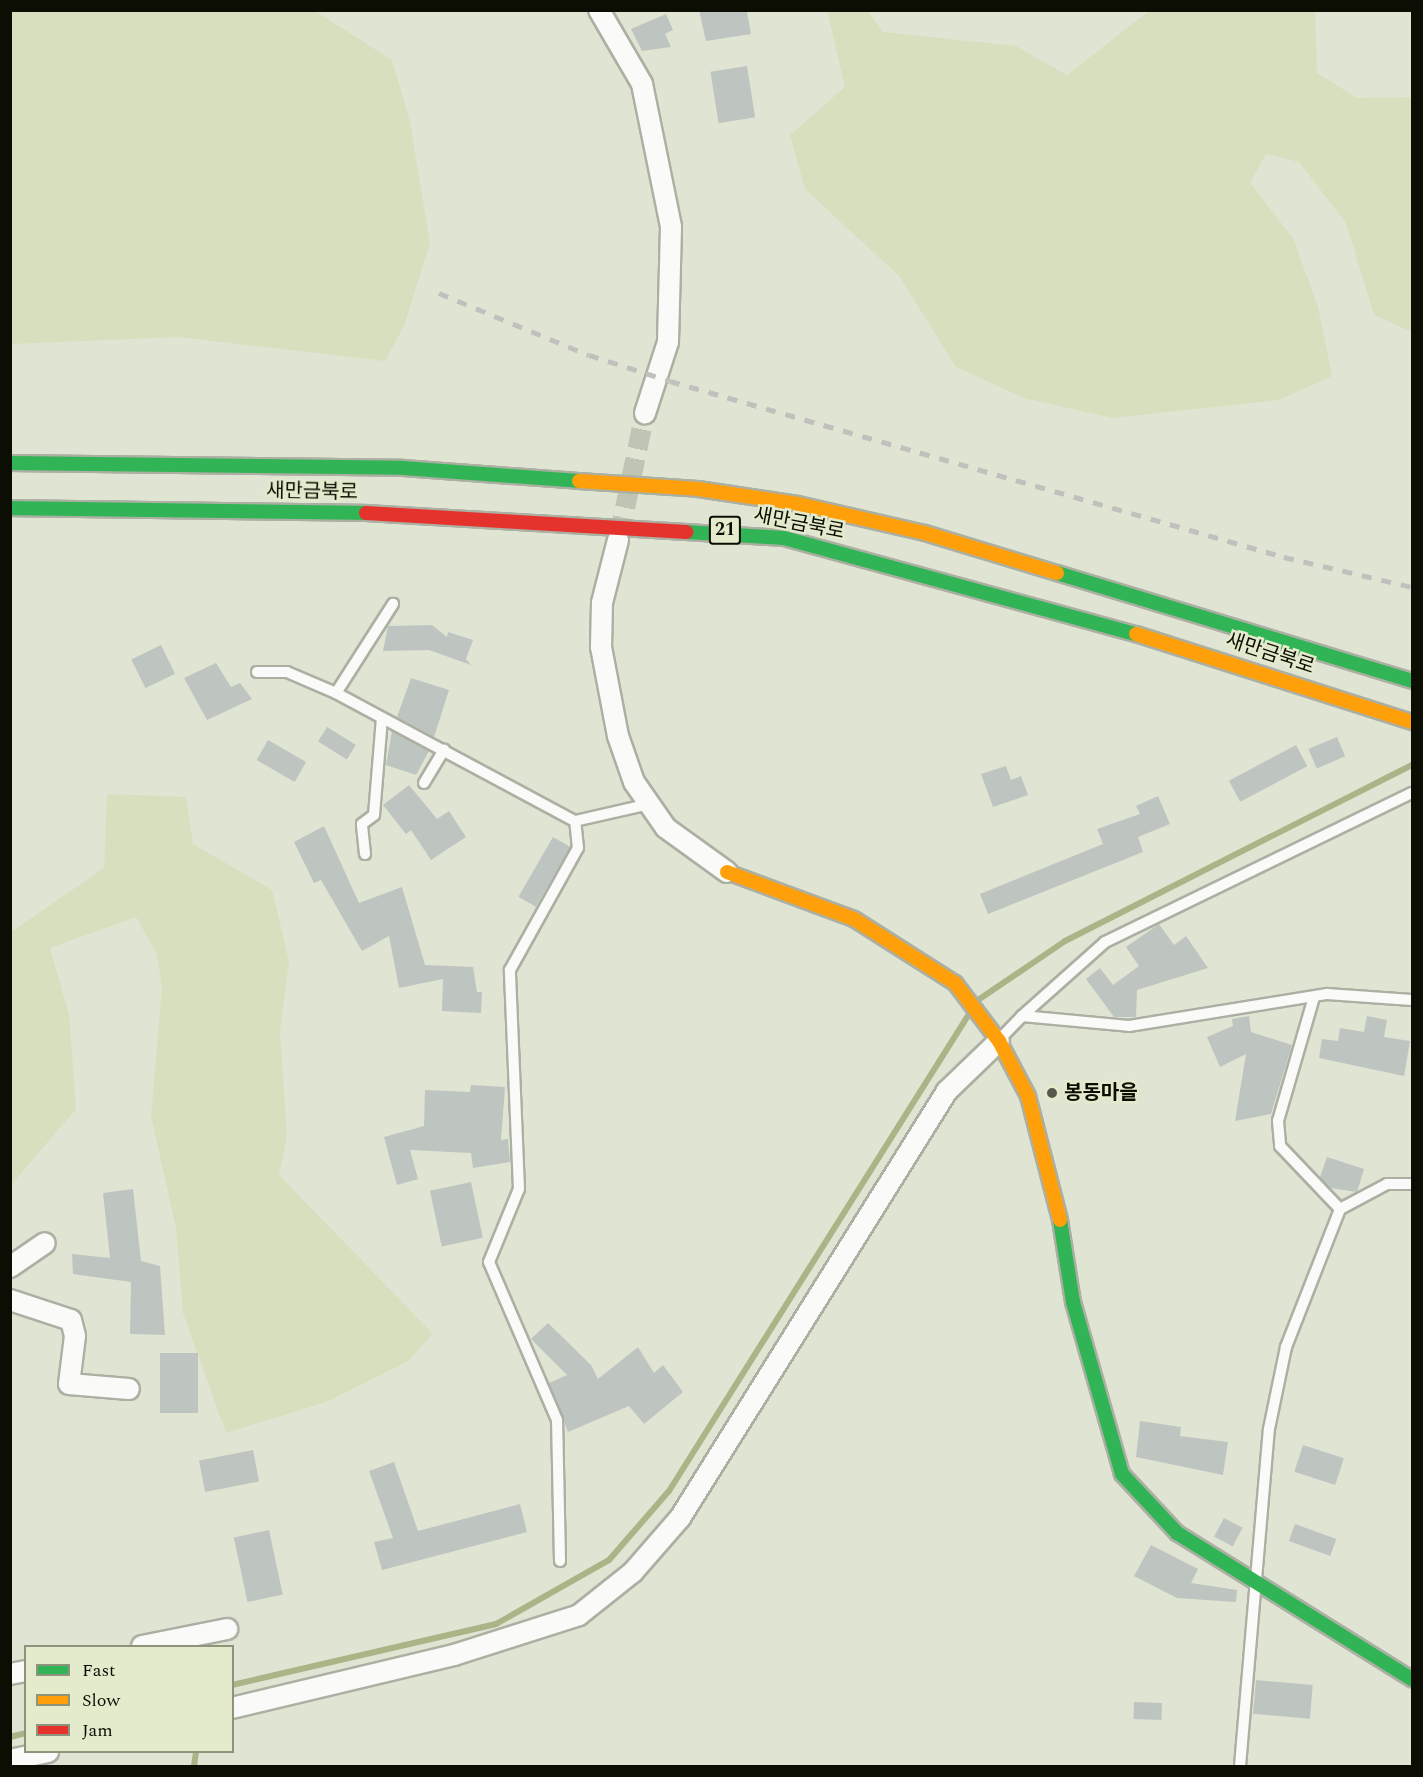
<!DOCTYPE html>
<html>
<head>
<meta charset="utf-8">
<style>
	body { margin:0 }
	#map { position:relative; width:1423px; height:1777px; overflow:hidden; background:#e0e4d3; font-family:Spectral,"Noto Sans KR",serif }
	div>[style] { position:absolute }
	.green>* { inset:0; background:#d8dfbe }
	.stream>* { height:6px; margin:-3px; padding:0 3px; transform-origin:3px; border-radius:3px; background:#aab486 }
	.building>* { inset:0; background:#bec5c1; transform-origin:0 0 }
	.street-tunnel>* { height:20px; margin-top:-10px; transform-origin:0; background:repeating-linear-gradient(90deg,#c0c4b4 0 20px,transparent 0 30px) }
	.roads { filter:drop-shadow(2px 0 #acb0a3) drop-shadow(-2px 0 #acb0a3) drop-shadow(0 2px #acb0a3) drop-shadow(0 -2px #acb0a3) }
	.lane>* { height:10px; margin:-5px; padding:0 5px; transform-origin:5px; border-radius:5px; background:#fafbf8 }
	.street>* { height:20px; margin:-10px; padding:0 10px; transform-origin:10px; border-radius:10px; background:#fafbf8 }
	.fast>* { height:14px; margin:-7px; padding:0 7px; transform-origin:7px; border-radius:7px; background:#30b455 }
	.slow>* { height:14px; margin:-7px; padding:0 7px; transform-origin:7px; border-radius:7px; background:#ff9f0a }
	.jam>* { height:14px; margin:-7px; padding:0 7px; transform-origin:7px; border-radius:7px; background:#e5322d }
	.rail>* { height:4.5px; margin-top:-2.25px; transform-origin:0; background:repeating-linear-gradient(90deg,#c0c1bc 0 10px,transparent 0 20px) }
	.dots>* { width:16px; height:16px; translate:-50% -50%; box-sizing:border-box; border:3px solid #e4ebcc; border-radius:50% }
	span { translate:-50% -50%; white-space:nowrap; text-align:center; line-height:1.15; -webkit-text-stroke:5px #e4ebcc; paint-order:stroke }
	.shield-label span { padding:2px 4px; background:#e4ebcc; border:2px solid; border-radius:4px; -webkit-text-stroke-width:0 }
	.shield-label { font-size:18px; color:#0c0e04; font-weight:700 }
	.street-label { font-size:20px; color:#0c0e04 }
	.poi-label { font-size:20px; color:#0c0e04; font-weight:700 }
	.left { translate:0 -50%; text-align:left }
	.frame { position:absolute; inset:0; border:12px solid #0c0e04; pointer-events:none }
	.legend { position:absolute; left:24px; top:1645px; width:210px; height:108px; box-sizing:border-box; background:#e4ebcc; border:2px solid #8e937c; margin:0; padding:8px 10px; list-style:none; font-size:18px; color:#0c0e04 }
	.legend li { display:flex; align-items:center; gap:12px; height:30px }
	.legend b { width:30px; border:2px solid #8e937c }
</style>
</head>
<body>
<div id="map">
	<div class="green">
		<div style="clip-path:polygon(827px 10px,868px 11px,883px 32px,1016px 46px,1067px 75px,1149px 11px,1315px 11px,1317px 73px,1357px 98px,1412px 97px,1412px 332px,1374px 315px,1346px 223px,1299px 162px,1266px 154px,1250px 183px,1293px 238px,1318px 307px,1332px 376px,1279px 400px,1112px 418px,1024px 398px,956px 367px,899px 276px,805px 189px,790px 135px,845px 87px)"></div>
		<div style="clip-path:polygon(10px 11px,315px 11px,392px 60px,410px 122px,430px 243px,404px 326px,385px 361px,178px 337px,11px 344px)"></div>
		<div style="clip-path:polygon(107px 794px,186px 797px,193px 844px,272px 890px,289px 961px,280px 1032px,287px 1136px,279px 1175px,433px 1334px,408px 1361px,326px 1402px,226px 1433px,183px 1313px,176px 1228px,151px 1116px,162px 987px,157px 954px,136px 917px,50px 948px,69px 1015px,76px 1109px,11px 1185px,11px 932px,104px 868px)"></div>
	</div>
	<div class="stream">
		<div style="left:978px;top:1000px;width:105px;rotate:-34.1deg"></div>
		<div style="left:1065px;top:941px;width:389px;rotate:-26.9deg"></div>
		<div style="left:232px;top:1685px;width:271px;rotate:-13deg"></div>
		<div style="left:496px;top:1624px;width:130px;rotate:-29.5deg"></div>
		<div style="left:609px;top:1560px;width:91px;rotate:-49deg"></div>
		<div style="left:669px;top:1491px;width:563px;rotate:-57.83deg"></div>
		<div style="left:10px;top:1737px;width:16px;rotate:-14deg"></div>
		<div style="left:194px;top:1766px;width:14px;rotate:-82deg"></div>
	</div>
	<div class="building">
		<div style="clip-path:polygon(699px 10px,747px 12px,751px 34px,706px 41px)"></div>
		<div style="clip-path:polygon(666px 14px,673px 30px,665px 34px,671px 47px,642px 51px,631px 29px)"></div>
		<div style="left:747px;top:66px;width:52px;height:37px;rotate:81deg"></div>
		<div style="clip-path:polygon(432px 625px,447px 637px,448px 632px,473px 640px,466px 659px,471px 665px,429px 650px,383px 651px,388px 626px)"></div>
		<div style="left:161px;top:645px;width:32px;height:33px;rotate:64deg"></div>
		<div style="clip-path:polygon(216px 663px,231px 687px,240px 683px,252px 699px,207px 720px,184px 678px)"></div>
		<div style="clip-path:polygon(411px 678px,449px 690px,434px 737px,397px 717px)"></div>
		<div style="left:327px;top:727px;width:34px;height:17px;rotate:32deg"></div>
		<div style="clip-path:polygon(392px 731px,429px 751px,416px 775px,386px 765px)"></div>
		<div style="left:1337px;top:737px;width:21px;height:31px;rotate:67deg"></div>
		<div style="left:268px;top:740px;width:44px;height:23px;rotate:30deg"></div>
		<div style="left:1296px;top:745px;width:24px;height:76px;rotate:62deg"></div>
		<div style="clip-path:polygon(1006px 766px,1011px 780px,1021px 776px,1028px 795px,993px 807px,981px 774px)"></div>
		<div style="clip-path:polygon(409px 785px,437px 819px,449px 811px,466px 837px,431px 860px,411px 830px,406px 834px,383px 805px)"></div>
		<div style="clip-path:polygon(1158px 796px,1170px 824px,1138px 837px,1143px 852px,988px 914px,980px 894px,1103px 844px,1097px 829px,1140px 814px,1136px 806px)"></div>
		<div style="clip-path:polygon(324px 826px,359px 903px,402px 887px,425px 965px,473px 967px,477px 992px,482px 992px,481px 1013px,442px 1011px,443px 979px,399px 988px,389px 936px,362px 951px,321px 880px,314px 883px,294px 842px)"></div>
		<div style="left:553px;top:837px;width:20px;height:69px;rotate:30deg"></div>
		<div style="clip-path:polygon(1159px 924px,1174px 945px,1186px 936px,1208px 968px,1137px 990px,1136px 1017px,1114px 1017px,1086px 979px,1100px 968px,1113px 985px,1139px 966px,1126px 947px)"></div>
		<div style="clip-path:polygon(1249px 1016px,1251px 1032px,1292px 1045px,1271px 1114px,1235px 1121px,1246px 1054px,1220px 1067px,1207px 1037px,1233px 1026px,1232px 1019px)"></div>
		<div style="clip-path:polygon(1367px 1016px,1387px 1020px,1384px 1037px,1410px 1041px,1404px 1076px,1319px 1058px,1322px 1039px,1338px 1041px,1340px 1028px,1364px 1032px)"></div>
		<div style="clip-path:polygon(471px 1085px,505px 1087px,501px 1140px,508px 1139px,510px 1162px,473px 1168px,471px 1153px,410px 1150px,418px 1179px,397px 1185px,384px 1137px,424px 1126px,425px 1090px,470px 1092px)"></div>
		<div style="clip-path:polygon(1327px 1157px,1364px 1169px,1357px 1192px,1330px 1188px,1320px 1177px)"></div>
		<div style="left:471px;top:1182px;width:57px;height:42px;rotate:78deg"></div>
		<div style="clip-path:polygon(133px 1189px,141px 1261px,160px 1266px,165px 1335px,130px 1334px,131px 1282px,73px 1274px,72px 1254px,110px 1258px,103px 1193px)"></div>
		<div style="clip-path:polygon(548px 1323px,591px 1365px,598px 1379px,638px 1347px,654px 1373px,663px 1365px,683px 1392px,644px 1424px,629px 1406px,568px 1432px,549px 1383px,567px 1375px,531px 1339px)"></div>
		<div style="left:160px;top:1353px;width:38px;height:60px"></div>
		<div style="clip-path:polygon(1140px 1421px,1181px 1427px,1180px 1436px,1228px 1442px,1223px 1475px,1136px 1457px)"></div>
		<div style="left:1303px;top:1445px;width:43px;height:28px;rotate:18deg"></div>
		<div style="left:253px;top:1450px;width:32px;height:55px;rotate:79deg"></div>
		<div style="clip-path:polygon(394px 1462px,418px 1531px,520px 1504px,527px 1532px,382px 1570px,374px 1542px,393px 1538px,369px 1471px)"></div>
		<div style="left:1224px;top:1518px;width:21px;height:21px;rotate:28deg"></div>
		<div style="left:1295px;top:1524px;width:44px;height:18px;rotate:20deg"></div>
		<div style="left:269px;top:1530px;width:66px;height:36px;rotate:78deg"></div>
		<div style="clip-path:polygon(1151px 1545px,1198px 1569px,1191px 1583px,1237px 1590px,1236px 1602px,1177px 1598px,1134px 1576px)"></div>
		<div style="left:1256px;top:1680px;width:57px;height:34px;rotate:5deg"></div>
		<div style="left:1134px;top:1702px;width:28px;height:17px;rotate:2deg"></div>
	</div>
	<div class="street-tunnel">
		<div style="left:619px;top:537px;width:127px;rotate:-78.2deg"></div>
	</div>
	<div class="roads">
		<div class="lane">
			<div style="left:257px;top:672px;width:30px"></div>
			<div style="left:287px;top:672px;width:53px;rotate:23.2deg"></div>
			<div style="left:336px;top:693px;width:271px;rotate:28.2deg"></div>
			<div style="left:575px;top:821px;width:76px;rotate:-12.9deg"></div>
			<div style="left:336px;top:693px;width:106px;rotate:-57.4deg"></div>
			<div style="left:424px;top:783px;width:39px;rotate:-59deg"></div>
			<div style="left:365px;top:854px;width:30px;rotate:-96deg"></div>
			<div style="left:362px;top:824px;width:15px;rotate:-37deg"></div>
			<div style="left:374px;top:815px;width:97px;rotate:-85.3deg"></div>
			<div style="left:1314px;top:997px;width:129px;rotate:106.2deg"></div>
			<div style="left:1278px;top:1121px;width:25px;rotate:85deg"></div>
			<div style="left:1280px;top:1146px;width:87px;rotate:46.4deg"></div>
			<div style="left:1340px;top:1209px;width:53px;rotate:-28deg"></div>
			<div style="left:1387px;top:1184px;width:25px"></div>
			<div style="left:1022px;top:1016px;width:111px;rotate:-41.7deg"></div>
			<div style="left:1105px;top:942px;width:341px;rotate:-25.9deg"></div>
			<div style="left:999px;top:1040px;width:33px;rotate:-46deg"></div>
			<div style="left:1022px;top:1016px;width:107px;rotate:5.3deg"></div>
			<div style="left:1129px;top:1026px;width:201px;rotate:-9.2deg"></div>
			<div style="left:1327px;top:994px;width:85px;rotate:4deg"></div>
			<div style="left:560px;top:1561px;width:141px;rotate:-91.2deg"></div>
			<div style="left:557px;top:1420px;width:172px;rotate:-113.3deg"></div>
			<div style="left:489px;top:1262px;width:79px;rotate:-67.7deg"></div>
			<div style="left:519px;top:1189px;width:219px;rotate:-92.4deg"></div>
			<div style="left:510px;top:970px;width:140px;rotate:-60.9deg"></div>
			<div style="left:578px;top:848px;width:27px;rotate:-96deg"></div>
			<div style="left:1240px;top:1766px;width:338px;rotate:-85.1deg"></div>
			<div style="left:1269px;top:1429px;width:84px;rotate:-78.3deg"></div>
			<div style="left:1286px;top:1347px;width:148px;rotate:-68.6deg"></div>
		</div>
		<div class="street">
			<div style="left:599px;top:10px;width:86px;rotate:59.8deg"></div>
			<div style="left:642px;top:84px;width:146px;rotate:78.5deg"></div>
			<div style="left:671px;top:227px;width:115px;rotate:91.5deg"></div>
			<div style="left:668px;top:342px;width:75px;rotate:107.9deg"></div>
			<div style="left:618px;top:540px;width:65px;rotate:104.3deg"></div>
			<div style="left:602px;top:603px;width:44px;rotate:91.3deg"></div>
			<div style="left:601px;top:647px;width:91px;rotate:79.2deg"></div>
			<div style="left:618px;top:736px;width:49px;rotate:70.8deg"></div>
			<div style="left:634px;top:782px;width:56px;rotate:55.2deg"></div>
			<div style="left:666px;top:828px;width:75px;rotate:35.8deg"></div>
			<div style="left:10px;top:1267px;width:42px;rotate:-34.4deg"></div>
			<div style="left:10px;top:1300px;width:64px;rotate:18.2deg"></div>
			<div style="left:71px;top:1320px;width:16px;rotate:76deg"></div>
			<div style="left:75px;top:1336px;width:48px;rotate:97.1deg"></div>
			<div style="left:69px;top:1384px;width:60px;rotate:4.8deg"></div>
			<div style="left:142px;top:1646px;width:87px;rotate:-11.3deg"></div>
			<div style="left:10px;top:1674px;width:16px;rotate:-11deg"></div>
			<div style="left:232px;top:1708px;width:228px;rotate:-13.4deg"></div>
			<div style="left:454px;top:1655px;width:131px;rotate:-17.7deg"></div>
			<div style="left:579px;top:1615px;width:69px;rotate:-38.5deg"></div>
			<div style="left:633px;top:1572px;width:72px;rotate:-49deg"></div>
			<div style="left:680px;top:1518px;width:504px;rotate:-57.98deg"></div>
			<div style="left:947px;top:1091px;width:72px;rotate:-43.9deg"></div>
			<div style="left:10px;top:1760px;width:39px;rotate:-12deg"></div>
		</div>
		<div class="fast">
			<div style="left:10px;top:463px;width:393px;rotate:0.7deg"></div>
			<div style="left:403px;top:468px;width:176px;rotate:4.2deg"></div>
			<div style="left:10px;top:508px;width:356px;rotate:0.8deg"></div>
			<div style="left:686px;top:532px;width:98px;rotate:3.5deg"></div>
			<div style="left:784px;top:538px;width:365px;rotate:15.3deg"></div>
			<div style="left:1057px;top:573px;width:371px;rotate:16.9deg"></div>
			<div style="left:1060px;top:1220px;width:83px;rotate:81deg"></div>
			<div style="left:1073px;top:1302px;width:179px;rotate:74.1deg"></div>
			<div style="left:1122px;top:1474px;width:81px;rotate:47deg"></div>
			<div style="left:1177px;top:1533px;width:277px;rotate:31.9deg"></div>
		</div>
		<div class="slow">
			<div style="left:579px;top:481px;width:119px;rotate:3.8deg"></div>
			<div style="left:698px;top:489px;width:101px;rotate:8.5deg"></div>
			<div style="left:798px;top:504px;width:130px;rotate:12.9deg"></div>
			<div style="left:925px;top:533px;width:138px;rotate:16.9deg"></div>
			<div style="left:1136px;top:634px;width:290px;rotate:17.7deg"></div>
			<div style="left:727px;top:872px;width:135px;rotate:20.3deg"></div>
			<div style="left:854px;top:919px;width:120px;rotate:32.4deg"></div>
			<div style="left:955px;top:983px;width:73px;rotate:52.8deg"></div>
			<div style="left:999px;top:1041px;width:62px;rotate:62.2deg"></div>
			<div style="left:1028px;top:1096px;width:128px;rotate:75.5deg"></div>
		</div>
		<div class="jam">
			<div style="left:366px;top:513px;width:321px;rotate:3.4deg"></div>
		</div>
	</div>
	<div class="rail">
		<div style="left:439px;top:293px;width:162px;rotate:22.5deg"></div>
		<div style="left:589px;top:355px;width:85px;rotate:17.8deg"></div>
		<div style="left:670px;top:381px;width:639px;rotate:15.99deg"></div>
		<div style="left:1284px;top:557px;width:131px;rotate:13.2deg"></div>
	</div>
	<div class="dots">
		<div style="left:1052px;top:1093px;background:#56594c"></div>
	</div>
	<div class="shield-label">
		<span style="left:725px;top:530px">21</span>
	</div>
	<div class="street-label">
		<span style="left:312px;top:492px;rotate:1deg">새만금북로</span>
		<span style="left:799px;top:524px;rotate:11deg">새만금북로</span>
		<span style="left:1270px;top:654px;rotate:18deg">새만금북로</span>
	</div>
	<div class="poi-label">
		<span class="left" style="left:1064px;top:1093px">봉동마을</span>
	</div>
	<div class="frame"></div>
	<ul class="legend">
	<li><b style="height:8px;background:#30b455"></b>Fast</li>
	<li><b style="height:8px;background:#ff9f0a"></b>Slow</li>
	<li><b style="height:8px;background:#e5322d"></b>Jam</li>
	</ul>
</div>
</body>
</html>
